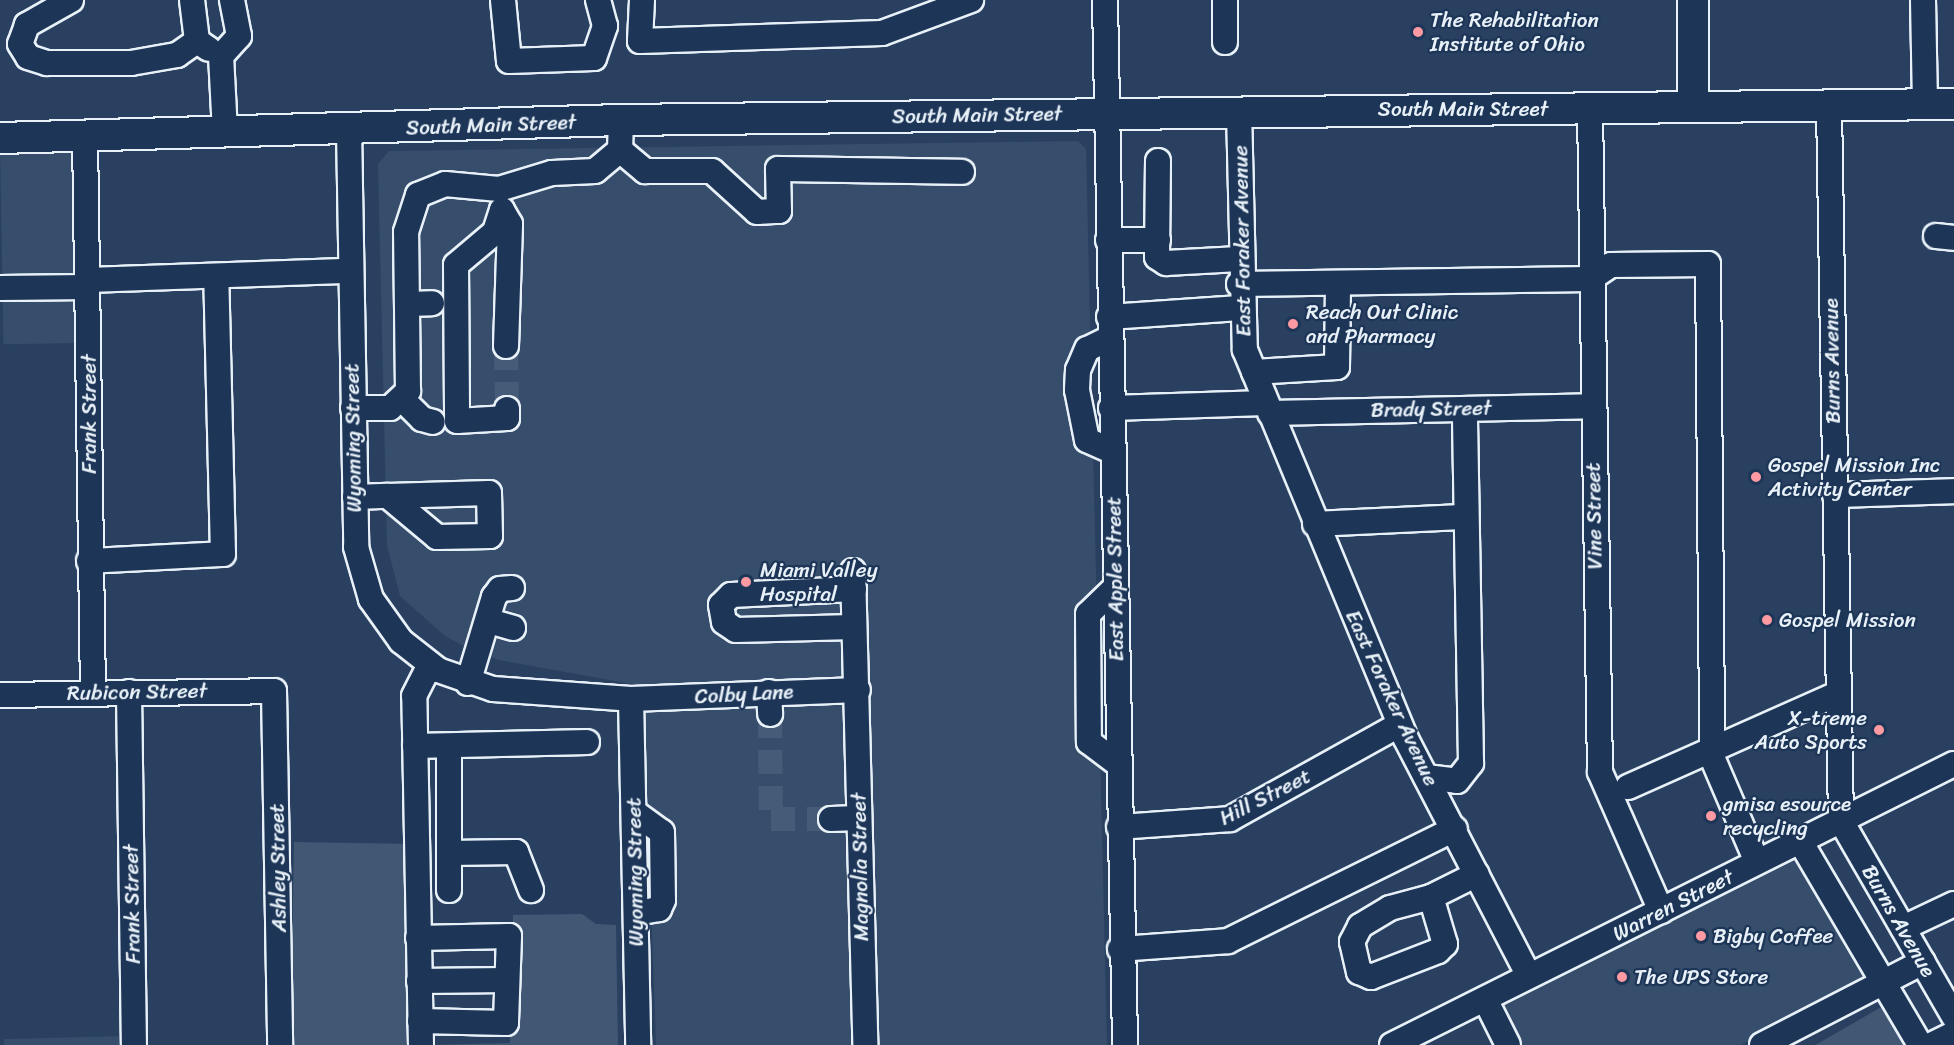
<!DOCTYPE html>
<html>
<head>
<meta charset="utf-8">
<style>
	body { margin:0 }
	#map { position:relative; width:1954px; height:1045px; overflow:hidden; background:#294061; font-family:Sriracha,sans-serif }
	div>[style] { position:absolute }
	.built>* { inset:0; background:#364d6b; transform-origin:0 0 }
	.green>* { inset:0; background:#415774; transform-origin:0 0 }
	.minor-tunnel>* { height:24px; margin-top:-12px; transform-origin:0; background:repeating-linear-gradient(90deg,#465b78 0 24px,transparent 0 36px) }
	.roads { filter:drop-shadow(2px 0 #e8f1f8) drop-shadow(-2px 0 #e8f1f8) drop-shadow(0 2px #e8f1f8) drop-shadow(0 -2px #e8f1f8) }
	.minor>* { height:24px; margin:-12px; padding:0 12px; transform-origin:12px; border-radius:12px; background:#1d3557 }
	.major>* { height:30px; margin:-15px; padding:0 15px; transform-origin:15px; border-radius:15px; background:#1d3557 }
	.dots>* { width:16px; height:16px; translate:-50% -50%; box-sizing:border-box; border:3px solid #1d3557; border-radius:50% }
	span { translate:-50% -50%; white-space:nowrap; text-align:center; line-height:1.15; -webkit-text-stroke:4.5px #1d3557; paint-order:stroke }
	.poi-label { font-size:21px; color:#e8f1f8 }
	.left { translate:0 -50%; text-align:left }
	.right { translate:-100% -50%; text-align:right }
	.street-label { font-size:21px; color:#e8f1f8 }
</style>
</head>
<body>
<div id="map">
	<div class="built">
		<div style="clip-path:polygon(1078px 141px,1086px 149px,1107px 1045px,656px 1045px,643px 686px,499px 660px,469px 649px,445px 636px,400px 596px,387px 546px,378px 164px,389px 151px)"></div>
		<div style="left:78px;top:146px;width:197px;height:78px;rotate:89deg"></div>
		<div style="clip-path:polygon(1795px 852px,1867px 979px,1741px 1045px,1515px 1045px,1493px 1002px)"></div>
		<div style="clip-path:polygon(126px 1036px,126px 1045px,4px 1045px,4px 1039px)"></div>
	</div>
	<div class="green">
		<div style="left:294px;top:842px;width:118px;height:203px;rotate:1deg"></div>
		<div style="clip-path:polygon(582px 914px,596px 924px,616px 925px,618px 1045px,427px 1045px,510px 1043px,513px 915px)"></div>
		<div style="clip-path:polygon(1883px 1006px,1905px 1045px,1815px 1045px,1819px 1043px)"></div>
	</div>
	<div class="minor-tunnel">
		<div style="left:506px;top:346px;width:63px;rotate:89.1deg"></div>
		<div style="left:770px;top:714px;width:105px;rotate:89.5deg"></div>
		<div style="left:771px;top:819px;width:60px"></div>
	</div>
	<div class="roads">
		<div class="minor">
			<div style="left:71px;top:0;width:51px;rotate:150.4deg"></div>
			<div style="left:27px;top:25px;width:20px;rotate:110deg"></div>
			<div style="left:20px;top:44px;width:15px;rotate:58deg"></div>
			<div style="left:28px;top:57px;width:20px;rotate:18deg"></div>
			<div style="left:47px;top:63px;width:84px"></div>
			<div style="left:131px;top:63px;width:47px;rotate:-9.9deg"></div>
			<div style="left:177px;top:55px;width:24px;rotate:-35deg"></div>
			<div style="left:192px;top:0;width:41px;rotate:83deg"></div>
			<div style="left:197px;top:41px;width:14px;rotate:34deg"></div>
			<div style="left:503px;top:0;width:61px;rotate:84.4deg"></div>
			<div style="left:509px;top:61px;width:85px;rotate:-2deg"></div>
			<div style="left:594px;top:58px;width:34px;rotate:-71deg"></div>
			<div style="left:605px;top:26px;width:27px;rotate:-105deg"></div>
			<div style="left:642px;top:0;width:41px;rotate:92.8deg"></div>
			<div style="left:640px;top:41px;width:242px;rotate:-1.9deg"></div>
			<div style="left:882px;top:33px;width:95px;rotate:-20.3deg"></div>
			<div style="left:1105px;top:0;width:1045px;rotate:88.9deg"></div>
			<div style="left:1225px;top:0;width:42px;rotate:90deg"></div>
			<div style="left:1923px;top:0;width:104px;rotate:88.9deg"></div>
			<div style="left:1829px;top:106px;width:715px;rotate:89.04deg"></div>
			<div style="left:1841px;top:821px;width:226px;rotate:60deg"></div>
			<div style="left:1590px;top:108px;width:664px;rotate:89.14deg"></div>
			<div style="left:1600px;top:772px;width:152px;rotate:66.3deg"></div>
			<div style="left:1239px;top:111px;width:239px;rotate:88.6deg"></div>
			<div style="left:1245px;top:350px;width:419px;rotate:67.5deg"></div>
			<div style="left:1405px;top:737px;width:269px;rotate:62.6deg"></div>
			<div style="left:349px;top:129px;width:418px;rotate:89deg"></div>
			<div style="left:356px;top:547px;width:54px;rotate:73.9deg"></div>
			<div style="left:371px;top:599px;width:52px;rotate:54.5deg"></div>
			<div style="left:401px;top:641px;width:47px;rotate:38.1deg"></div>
			<div style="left:438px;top:670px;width:58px;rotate:19.1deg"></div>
			<div style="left:493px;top:689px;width:138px;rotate:4.1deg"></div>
			<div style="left:631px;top:699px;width:227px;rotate:-2.3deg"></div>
			<div style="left:225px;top:132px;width:76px;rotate:-93deg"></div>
			<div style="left:221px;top:56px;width:27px;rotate:-48deg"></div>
			<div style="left:239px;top:36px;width:37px;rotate:-101deg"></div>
			<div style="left:85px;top:135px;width:557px;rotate:89.18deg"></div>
			<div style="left:620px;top:150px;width:33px;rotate:40deg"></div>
			<div style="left:645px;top:171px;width:67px"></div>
			<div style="left:712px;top:171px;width:61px;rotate:42.3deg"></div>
			<div style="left:757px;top:212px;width:22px;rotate:-3deg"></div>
			<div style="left:779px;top:211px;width:42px;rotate:-91.4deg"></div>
			<div style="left:778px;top:169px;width:184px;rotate:0.9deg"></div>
			<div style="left:1158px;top:161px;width:96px;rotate:90.6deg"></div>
			<div style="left:1157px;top:257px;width:11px;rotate:34deg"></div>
			<div style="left:1166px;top:263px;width:73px;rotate:-3.1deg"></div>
			<div style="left:1936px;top:236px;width:18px;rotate:6deg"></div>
			<div style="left:1108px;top:240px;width:50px"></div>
			<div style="left:88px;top:280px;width:262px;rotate:-2deg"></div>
			<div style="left:1239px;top:284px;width:351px;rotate:-0.8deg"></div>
			<div style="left:1590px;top:279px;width:25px;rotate:-34deg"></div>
			<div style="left:1611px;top:265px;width:97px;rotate:-0.6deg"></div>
			<div style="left:1708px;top:264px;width:493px;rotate:89.5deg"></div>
			<div style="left:1712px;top:757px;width:114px;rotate:66.8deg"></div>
			<div style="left:0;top:288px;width:88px;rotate:-0.7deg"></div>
			<div style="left:408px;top:304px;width:24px;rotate:-2deg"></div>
			<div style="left:1109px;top:317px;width:131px;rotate:-3.9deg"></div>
			<div style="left:1110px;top:338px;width:25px;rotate:154deg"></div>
			<div style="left:1087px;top:349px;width:23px;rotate:113deg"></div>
			<div style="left:1078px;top:370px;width:20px;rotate:93deg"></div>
			<div style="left:1077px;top:390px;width:51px;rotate:78.7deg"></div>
			<div style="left:1087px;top:440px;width:27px;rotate:24deg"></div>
			<div style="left:506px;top:346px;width:122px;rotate:-88.1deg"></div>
			<div style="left:510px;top:224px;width:16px;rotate:-120deg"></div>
			<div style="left:502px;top:210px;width:23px;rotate:108deg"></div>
			<div style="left:495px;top:232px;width:51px;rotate:139.8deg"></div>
			<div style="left:456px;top:265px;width:156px;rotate:89.6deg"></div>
			<div style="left:457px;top:421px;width:50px;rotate:-3.4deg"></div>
			<div style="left:507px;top:418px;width:9px;rotate:-90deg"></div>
			<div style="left:1254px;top:372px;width:83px;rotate:-3.4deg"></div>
			<div style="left:1337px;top:367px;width:84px;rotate:-89.3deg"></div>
			<div style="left:403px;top:400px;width:27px;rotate:45deg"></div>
			<div style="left:422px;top:419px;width:11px;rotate:15deg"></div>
			<div style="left:353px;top:408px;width:37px"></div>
			<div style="left:390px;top:408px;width:25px;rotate:-43deg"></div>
			<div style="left:408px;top:391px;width:159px;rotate:-90.7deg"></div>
			<div style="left:406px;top:232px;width:39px;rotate:-72deg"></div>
			<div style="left:418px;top:195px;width:29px;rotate:-22deg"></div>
			<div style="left:445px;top:184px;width:54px;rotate:5.3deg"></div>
			<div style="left:499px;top:189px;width:55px;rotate:-16.8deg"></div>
			<div style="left:552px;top:173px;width:43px;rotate:-2.7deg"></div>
			<div style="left:595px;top:171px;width:33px;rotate:-40deg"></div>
			<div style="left:620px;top:150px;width:30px;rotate:-88deg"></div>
			<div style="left:1111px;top:408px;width:154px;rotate:-1.9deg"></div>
			<div style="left:1270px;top:413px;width:322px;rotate:-1.2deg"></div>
			<div style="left:1835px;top:495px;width:119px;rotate:-1.9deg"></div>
			<div style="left:355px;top:497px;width:33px;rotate:-2deg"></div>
			<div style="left:388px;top:496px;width:101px;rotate:-1.7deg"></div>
			<div style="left:489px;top:493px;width:43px;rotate:88.7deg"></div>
			<div style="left:490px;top:536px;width:53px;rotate:178.9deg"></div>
			<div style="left:437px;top:537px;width:64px;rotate:-140.1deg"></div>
			<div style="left:1315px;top:524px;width:151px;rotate:-2.7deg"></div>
			<div style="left:89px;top:561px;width:134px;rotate:-3deg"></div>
			<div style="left:223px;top:554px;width:278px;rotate:-91.4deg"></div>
			<div style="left:853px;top:571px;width:474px;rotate:88.5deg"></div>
			<div style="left:1115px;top:588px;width:37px;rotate:136deg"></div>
			<div style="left:1088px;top:614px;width:128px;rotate:89.6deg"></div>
			<div style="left:1089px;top:742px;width:36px;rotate:37deg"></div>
			<div style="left:854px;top:589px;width:123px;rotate:177.2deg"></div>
			<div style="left:731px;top:595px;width:14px;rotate:135deg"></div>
			<div style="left:721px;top:605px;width:17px;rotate:80deg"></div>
			<div style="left:724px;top:622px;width:14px;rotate:34deg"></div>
			<div style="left:736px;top:630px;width:118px;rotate:-1.5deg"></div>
			<div style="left:489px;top:621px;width:25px;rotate:16deg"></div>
			<div style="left:468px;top:683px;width:90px;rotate:-73.2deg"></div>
			<div style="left:494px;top:597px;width:10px;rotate:-53deg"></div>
			<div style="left:500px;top:589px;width:12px;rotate:-5deg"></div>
			<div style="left:129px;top:692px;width:353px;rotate:89.2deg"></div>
			<div style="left:769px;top:692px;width:22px;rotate:87deg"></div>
			<div style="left:0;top:695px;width:274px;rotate:-0.8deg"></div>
			<div style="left:274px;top:691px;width:354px;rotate:89deg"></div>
			<div style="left:631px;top:699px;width:346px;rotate:88.8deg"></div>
			<div style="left:415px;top:746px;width:172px;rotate:-1.3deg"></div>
			<div style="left:449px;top:746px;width:144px;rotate:90deg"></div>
			<div style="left:1426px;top:777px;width:31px;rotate:7deg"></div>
			<div style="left:1457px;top:781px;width:23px;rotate:-52deg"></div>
			<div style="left:1471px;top:763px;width:354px;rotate:-91deg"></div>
			<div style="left:1628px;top:787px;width:229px;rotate:-24deg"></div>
			<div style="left:634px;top:812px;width:34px;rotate:36deg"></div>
			<div style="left:662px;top:832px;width:68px;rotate:89.2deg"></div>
			<div style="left:663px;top:900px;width:10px;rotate:114deg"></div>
			<div style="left:659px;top:909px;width:23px;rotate:170deg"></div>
			<div style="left:831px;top:819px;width:27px;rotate:-2deg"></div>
			<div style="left:1119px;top:827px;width:111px;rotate:-4.1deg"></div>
			<div style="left:1230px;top:819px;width:193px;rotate:-29.1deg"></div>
			<div style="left:1800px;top:841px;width:237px;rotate:59.5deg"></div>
			<div style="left:449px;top:853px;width:67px;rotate:-0.9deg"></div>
			<div style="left:516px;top:852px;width:41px;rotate:68.5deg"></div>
			<div style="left:1431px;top:897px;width:49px;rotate:73.4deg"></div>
			<div style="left:1445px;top:944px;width:10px;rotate:135deg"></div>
			<div style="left:1438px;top:951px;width:72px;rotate:158.8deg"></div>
			<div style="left:1371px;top:977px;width:13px;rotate:-157deg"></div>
			<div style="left:1359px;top:972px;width:31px;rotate:-103deg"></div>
			<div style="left:1352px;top:942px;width:18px;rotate:-63deg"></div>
			<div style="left:1360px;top:926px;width:35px;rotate:-31deg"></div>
			<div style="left:1390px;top:908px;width:42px;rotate:-15deg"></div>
			<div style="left:1431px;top:897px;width:51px;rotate:-26.6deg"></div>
			<div style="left:1903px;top:928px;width:56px;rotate:-25.2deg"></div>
			<div style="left:418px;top:938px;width:91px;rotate:-1.3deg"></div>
			<div style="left:509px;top:936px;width:87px;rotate:92deg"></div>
			<div style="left:506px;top:1023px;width:86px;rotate:-178.7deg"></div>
			<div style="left:1120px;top:949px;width:108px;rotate:-4.2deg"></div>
			<div style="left:1228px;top:941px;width:253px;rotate:-26.3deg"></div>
			<div style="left:419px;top:981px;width:88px;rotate:-0.7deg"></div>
			<div style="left:1485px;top:999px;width:51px;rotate:63.4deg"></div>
			<div style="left:421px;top:1045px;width:349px;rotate:-91.1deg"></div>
			<div style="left:414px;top:696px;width:35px;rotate:-63deg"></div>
			<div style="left:1392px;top:1045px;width:628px;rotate:-26.57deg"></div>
			<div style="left:1762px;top:1045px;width:181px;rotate:-27.3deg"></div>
			<div style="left:1931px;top:1045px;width:25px;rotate:-26deg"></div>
		</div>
		<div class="major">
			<div style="left:1693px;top:0;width:107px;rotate:90deg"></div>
			<div style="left:0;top:138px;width:621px;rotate:-1.66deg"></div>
			<div style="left:621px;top:120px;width:1333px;rotate:-0.69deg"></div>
		</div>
	</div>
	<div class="dots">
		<div style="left:1418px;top:32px;background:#ff9aa2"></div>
		<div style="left:1293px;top:324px;background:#ff9aa2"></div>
		<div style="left:1756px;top:477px;background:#ff9aa2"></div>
		<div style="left:746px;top:582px;background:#ff9aa2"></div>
		<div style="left:1767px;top:620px;background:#ff9aa2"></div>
		<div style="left:1879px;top:730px;background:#ff9aa2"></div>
		<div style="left:1711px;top:816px;background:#ff9aa2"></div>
		<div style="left:1701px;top:936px;background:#ff9aa2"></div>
		<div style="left:1622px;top:977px;background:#ff9aa2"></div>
	</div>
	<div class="poi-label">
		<span class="left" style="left:1430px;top:32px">The Rehabilitation<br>Institute of Ohio</span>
		<span class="left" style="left:1306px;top:324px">Reach Out Clinic<br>and Pharmacy</span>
		<span class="left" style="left:1768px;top:477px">Gospel Mission Inc<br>Activity Center</span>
		<span class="left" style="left:760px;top:582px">Miami Valley<br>Hospital</span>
		<span class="left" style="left:1779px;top:620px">Gospel Mission</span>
		<span class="right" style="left:1867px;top:730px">X-treme<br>Auto Sports</span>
		<span class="left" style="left:1723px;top:816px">gmisa esource<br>recycling</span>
		<span class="left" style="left:1713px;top:936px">Bigby Coffee</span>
		<span class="left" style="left:1634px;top:977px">The UPS Store</span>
	</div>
	<div class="street-label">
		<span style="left:1463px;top:109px">South Main Street</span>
		<span style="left:977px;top:115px;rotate:-1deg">South Main Street</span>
		<span style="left:491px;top:125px;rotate:-2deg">South Main Street</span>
		<span style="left:1242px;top:241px;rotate:-91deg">East Foraker Avenue</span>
		<span style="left:1832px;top:361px;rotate:-91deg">Burns Avenue</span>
		<span style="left:1431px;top:409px;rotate:-1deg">Brady Street</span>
		<span style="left:89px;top:414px;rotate:-90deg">Frank Street</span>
		<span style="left:353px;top:438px;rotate:-91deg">Wyoming Street</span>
		<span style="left:1594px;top:516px;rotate:-91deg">Vine Street</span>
		<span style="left:1115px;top:579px;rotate:-91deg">East Apple Street</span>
		<span style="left:137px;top:692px;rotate:-1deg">Rubicon Street</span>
		<span style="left:744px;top:694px;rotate:-3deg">Colby Lane</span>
		<span style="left:1392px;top:698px;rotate:65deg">East Foraker Avenue</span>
		<span style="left:1265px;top:797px;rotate:-27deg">Hill Street</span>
		<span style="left:860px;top:867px;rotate:-91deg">Magnolia Street</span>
		<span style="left:278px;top:868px;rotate:-91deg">Ashley Street</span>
		<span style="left:635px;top:872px;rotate:-91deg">Wyoming Street</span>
		<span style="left:132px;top:904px;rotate:-91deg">Frank Street</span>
		<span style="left:1673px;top:905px;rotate:-27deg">Warren Street</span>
		<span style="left:1899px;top:921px;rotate:60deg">Burns Avenue</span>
	</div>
</div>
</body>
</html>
